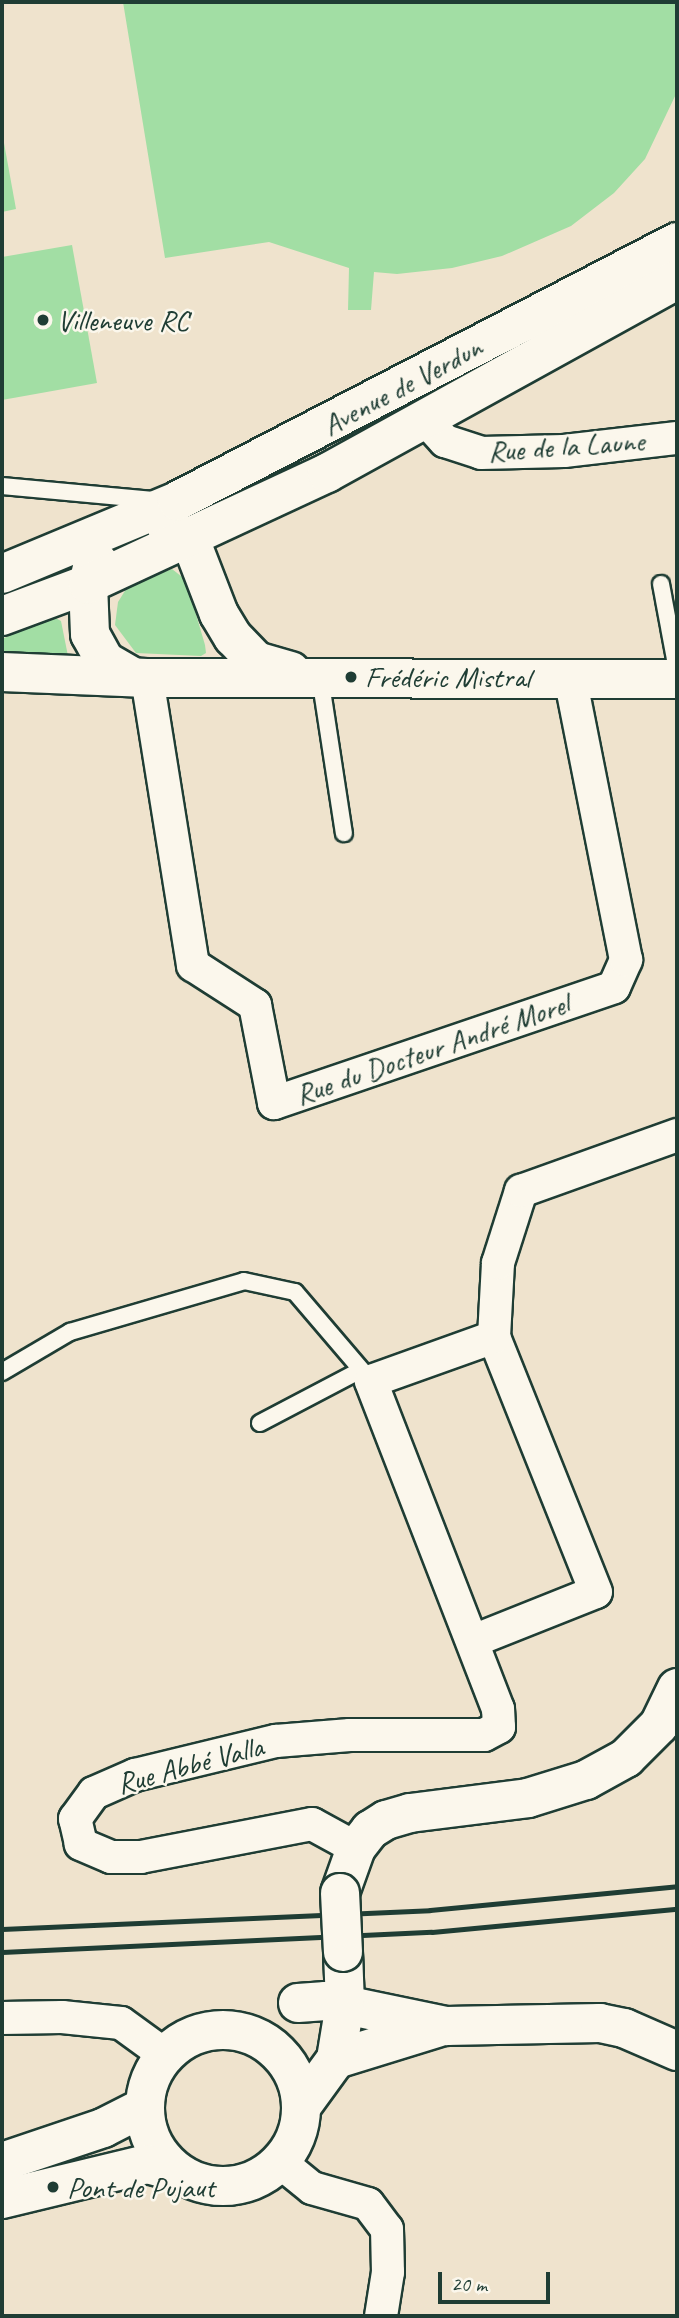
<!DOCTYPE html>
<html>
<head>
<meta charset="utf-8">
<style>
	body { margin:0 }
	#map { position:relative; width:679px; height:2318px; overflow:hidden; background:#efe3cd; font-family:Caveat,sans-serif }
	div>[style] { position:absolute }
	.green>* { inset:0; background:#a2dea4 }
	.roads { filter:drop-shadow(2px 0 #1f3d34) drop-shadow(-2px 0 #1f3d34) drop-shadow(0 2px #1f3d34) drop-shadow(0 -2px #1f3d34) }
	.lane>* { height:16px; margin:-8px; padding:0 8px; transform-origin:8px; border-radius:8px; background:#fbf7ec }
	.street>* { height:32px; margin:-16px; padding:0 16px; transform-origin:16px; border-radius:16px; background:#fbf7ec }
	.secondary>* { height:38px; margin:-19px; padding:0 19px; transform-origin:19px; border-radius:19px; background:#fbf7ec }
	.secondary>.ring { margin:-19px; padding:0; box-sizing:content-box; background:none; border:38px solid #fbf7ec; border-radius:50% }
	.rail>* { height:5px; margin:-2.5px; padding:0 2.5px; transform-origin:2.5px; border-radius:2.5px; background:#1f3d34 }
	.bridges { filter:drop-shadow(2px 0 #1f3d34) drop-shadow(-2px 0 #1f3d34) drop-shadow(0 2px #1f3d34) drop-shadow(0 -2px #1f3d34) }
	.secondary-bridge>* { height:38px; margin:-19px; padding:0 19px; transform-origin:19px; border-radius:19px; background:#fbf7ec }
	.dots>* { width:19px; height:19px; translate:-50% -50%; box-sizing:border-box; border:4px solid #fbf7ec; border-radius:50% }
	span { translate:-50% -50%; white-space:nowrap; text-align:center; line-height:1.15; -webkit-text-stroke:5px #fbf7ec; paint-order:stroke }
	.poi-label { font-size:30px; color:#1f3d34 }
	.left { translate:0 -50%; text-align:left }
	.street-label { font-size:30px; color:#1f3d34 }
	.frame { position:absolute; inset:0; border:4px solid #1f3d34; pointer-events:none }
	.scale { position:absolute; left:438px; top:2272px; width:112px; height:32px; box-sizing:border-box; border:4px solid #1f3d34; border-top:0; padding-left:9px; font-size:21px; line-height:24px; white-space:nowrap; color:#1f3d34; -webkit-text-stroke:5px #fbf7ec; paint-order:stroke }
</style>
</head>
<body>
<div id="map">
	<div class="green">
		<div style="clip-path:polygon(123px 2px,677px 2px,677px 92px,645px 159px,614px 193px,571px 226px,502px 256px,452px 268px,397px 274px,374px 272px,371px 310px,348px 310px,349px 268px,269px 242px,165px 258px)"></div>
		<div style="clip-path:polygon(2px 132px,16px 209px,2px 212px)"></div>
		<div style="clip-path:polygon(72px 245px,97px 383px,2px 400px,2px 257px)"></div>
		<div style="clip-path:polygon(172px 569px,186px 580px,205px 645px,206px 653px,201px 656px,136px 653px,115px 625px,118px 602px,128px 586px)"></div>
		<div style="clip-path:polygon(52px 616px,61px 621px,68px 656px,2px 656px,2px 639px)"></div>
	</div>
	<div class="roads">
		<div class="lane">
			<div style="left:2px;top:486px;width:152px;rotate:5.3deg"></div>
			<div style="left:661px;top:584px;width:87px;rotate:79.5deg"></div>
			<div style="left:320px;top:677px;width:158px;rotate:81.3deg"></div>
			<div style="left:2px;top:1372px;width:79px;rotate:-30.5deg"></div>
			<div style="left:70px;top:1332px;width:181px;rotate:-16.3deg"></div>
			<div style="left:244px;top:1281px;width:52px;rotate:12.2deg"></div>
			<div style="left:295px;top:1292px;width:117px;rotate:49.5deg"></div>
			<div style="left:260px;top:1423px;width:114px;rotate:-27.7deg"></div>
		</div>
		<div class="street">
			<div style="left:425px;top:419px;width:30px;rotate:48deg"></div>
			<div style="left:445px;top:441px;width:38px;rotate:18deg"></div>
			<div style="left:481px;top:453px;width:83px;rotate:-1.4deg"></div>
			<div style="left:564px;top:451px;width:114px;rotate:-6.6deg"></div>
			<div style="left:147px;top:678px;width:291px;rotate:80.9deg"></div>
			<div style="left:193px;top:965px;width:74px;rotate:32.8deg"></div>
			<div style="left:255px;top:1005px;width:100px;rotate:79deg"></div>
			<div style="left:274px;top:1103px;width:359px;rotate:-18.8deg"></div>
			<div style="left:614px;top:987px;width:30px;rotate:-66deg"></div>
			<div style="left:626px;top:960px;width:284px;rotate:-101.2deg"></div>
			<div style="left:473px;top:1641px;width:132px;rotate:-21.7deg"></div>
			<div style="left:596px;top:1592px;width:275px;rotate:-111.8deg"></div>
			<div style="left:356px;top:1848px;width:50px;rotate:-151.4deg"></div>
			<div style="left:312px;top:1824px;width:174px;rotate:169.1deg"></div>
			<div style="left:141px;top:1857px;width:30px;rotate:180deg"></div>
			<div style="left:111px;top:1857px;width:33px;rotate:-157deg"></div>
			<div style="left:81px;top:1844px;width:26px;rotate:-103deg"></div>
			<div style="left:75px;top:1819px;width:32px;rotate:-54deg"></div>
			<div style="left:94px;top:1793px;width:45px;rotate:-23.7deg"></div>
			<div style="left:135px;top:1775px;width:145px;rotate:-13.6deg"></div>
			<div style="left:276px;top:1741px;width:74px;rotate:-4.6deg"></div>
			<div style="left:350px;top:1735px;width:134px"></div>
			<div style="left:484px;top:1735px;width:17px;rotate:-28deg"></div>
			<div style="left:499px;top:1727px;width:18px;rotate:-93deg"></div>
			<div style="left:498px;top:1709px;width:352px;rotate:-111.2deg"></div>
			<div style="left:371px;top:1381px;width:131px;rotate:-19.7deg"></div>
			<div style="left:494px;top:1337px;width:74px;rotate:-86.9deg"></div>
			<div style="left:498px;top:1263px;width:76px;rotate:-72.3deg"></div>
			<div style="left:521px;top:1191px;width:166px;rotate:-19.7deg"></div>
			<div style="left:2px;top:2018px;width:60px;rotate:-1deg"></div>
			<div style="left:62px;top:2017px;width:59px;rotate:5.8deg"></div>
			<div style="left:121px;top:2023px;width:54px;rotate:36deg"></div>
			<div style="left:280px;top:2162px;width:41px;rotate:39.1deg"></div>
			<div style="left:312px;top:2188px;width:58px;rotate:15.9deg"></div>
			<div style="left:368px;top:2204px;width:31px;rotate:53deg"></div>
			<div style="left:387px;top:2229px;width:43px;rotate:88.7deg"></div>
			<div style="left:388px;top:2272px;width:45px;rotate:99deg"></div>
		</div>
		<div class="secondary">
			<div style="left:167px;top:528px;width:25px;rotate:26deg"></div>
			<div style="left:190px;top:539px;width:80px;rotate:68.9deg"></div>
			<div style="left:219px;top:614px;width:27px;rotate:59deg"></div>
			<div style="left:233px;top:637px;width:33px;rotate:46deg"></div>
			<div style="left:256px;top:661px;width:36px;rotate:16deg"></div>
			<div style="left:99px;top:563px;width:9px;rotate:144deg"></div>
			<div style="left:92px;top:568px;width:16px;rotate:104deg"></div>
			<div style="left:88px;top:584px;width:50px;rotate:87.7deg"></div>
			<div style="left:90px;top:634px;width:31px;rotate:61deg"></div>
			<div style="left:105px;top:661px;width:32px;rotate:30deg"></div>
			<div style="left:2px;top:574px;width:190px;rotate:-22.6deg"></div>
			<div style="left:177px;top:501px;width:563px;rotate:-27.38deg"></div>
			<div style="left:2px;top:616px;width:92px;rotate:-20.4deg"></div>
			<div style="left:88px;top:584px;width:264px;rotate:-24.9deg"></div>
			<div style="left:327px;top:473px;width:400px;rotate:-28.9deg"></div>
			<div style="left:2px;top:672px;width:145px;rotate:2.4deg"></div>
			<div style="left:147px;top:678px;width:530px;rotate:0.11deg"></div>
			<div style="left:340px;top:1893px;width:48px;rotate:-70.4deg"></div>
			<div style="left:356px;top:1848px;width:23px;rotate:-52deg"></div>
			<div style="left:370px;top:1830px;width:19px;rotate:-32deg"></div>
			<div style="left:386px;top:1820px;width:25px;rotate:-16deg"></div>
			<div style="left:410px;top:1813px;width:119px;rotate:-7.2deg"></div>
			<div style="left:528px;top:1798px;width:61px;rotate:-17.2deg"></div>
			<div style="left:586px;top:1780px;width:46px;rotate:-28.8deg"></div>
			<div style="left:626px;top:1758px;width:47px;rotate:-45deg"></div>
			<div style="left:659px;top:1725px;width:41px;rotate:-64.1deg"></div>
			<div style="left:298px;top:2003px;width:28px;rotate:-4deg"></div>
			<div style="left:326px;top:2001px;width:123px;rotate:11.8deg"></div>
			<div style="left:446px;top:2026px;width:154px;rotate:-1.1deg"></div>
			<div style="left:600px;top:2023px;width:25px;rotate:12deg"></div>
			<div style="left:624px;top:2028px;width:58px;rotate:23.5deg"></div>
			<div class="ring" style="left:145px;top:2030px;width:118px;height:118px"></div>
			<div style="left:336px;top:2059px;width:106px;rotate:-17.1deg"></div>
			<div style="left:301px;top:2107px;width:59px;rotate:-53.9deg"></div>
			<div style="left:336px;top:2059px;width:56px;rotate:-80.7deg"></div>
			<div style="left:345px;top:2004px;width:52px;rotate:-92.2deg"></div>
			<div style="left:2px;top:2162px;width:107px;rotate:-18.6deg"></div>
			<div style="left:103px;top:2128px;width:46px;rotate:-27.1deg"></div>
			<div style="left:2px;top:2199px;width:149px;rotate:-13.6deg"></div>
			<div style="left:147px;top:2164px;width:30px;rotate:15deg"></div>
		</div>
	</div>
	<div class="rail">
		<div style="left:2px;top:1929px;width:428px;rotate:-2.5deg"></div>
		<div style="left:430px;top:1910px;width:248px;rotate:-5.5deg"></div>
		<div style="left:2px;top:1952px;width:430px;rotate:-2.7deg"></div>
		<div style="left:432px;top:1932px;width:246px;rotate:-5.4deg"></div>
	</div>
	<div class="bridges">
		<div class="secondary-bridge">
			<div style="left:340px;top:1893px;width:59px;rotate:87.1deg"></div>
		</div>
	</div>
	<div class="dots">
		<div style="left:43px;top:320px;background:#1f3d34"></div>
		<div style="left:351px;top:677px;background:#1f3d34"></div>
		<div style="left:53px;top:2187px;background:#1f3d34"></div>
	</div>
	<div class="poi-label">
		<span class="left" style="left:57px;top:320px">Villeneuve RC</span>
		<span class="left" style="left:365px;top:677px">Frédéric Mistral</span>
		<span class="left" style="left:67px;top:2187px">Pont de Pujaut</span>
	</div>
	<div class="street-label">
		<span style="left:402px;top:386px;rotate:-28deg">Avenue de Verdun</span>
		<span style="left:566px;top:446px;rotate:-4deg">Rue de la Laune</span>
		<span style="left:432px;top:1049px;rotate:-19deg">Rue du Docteur André Morel</span>
		<span style="left:190px;top:1765px;rotate:-15deg">Rue Abbé Valla</span>
	</div>
	<div class="frame"></div>
	<div class="scale">20 m</div>
</div>
</body>
</html>
